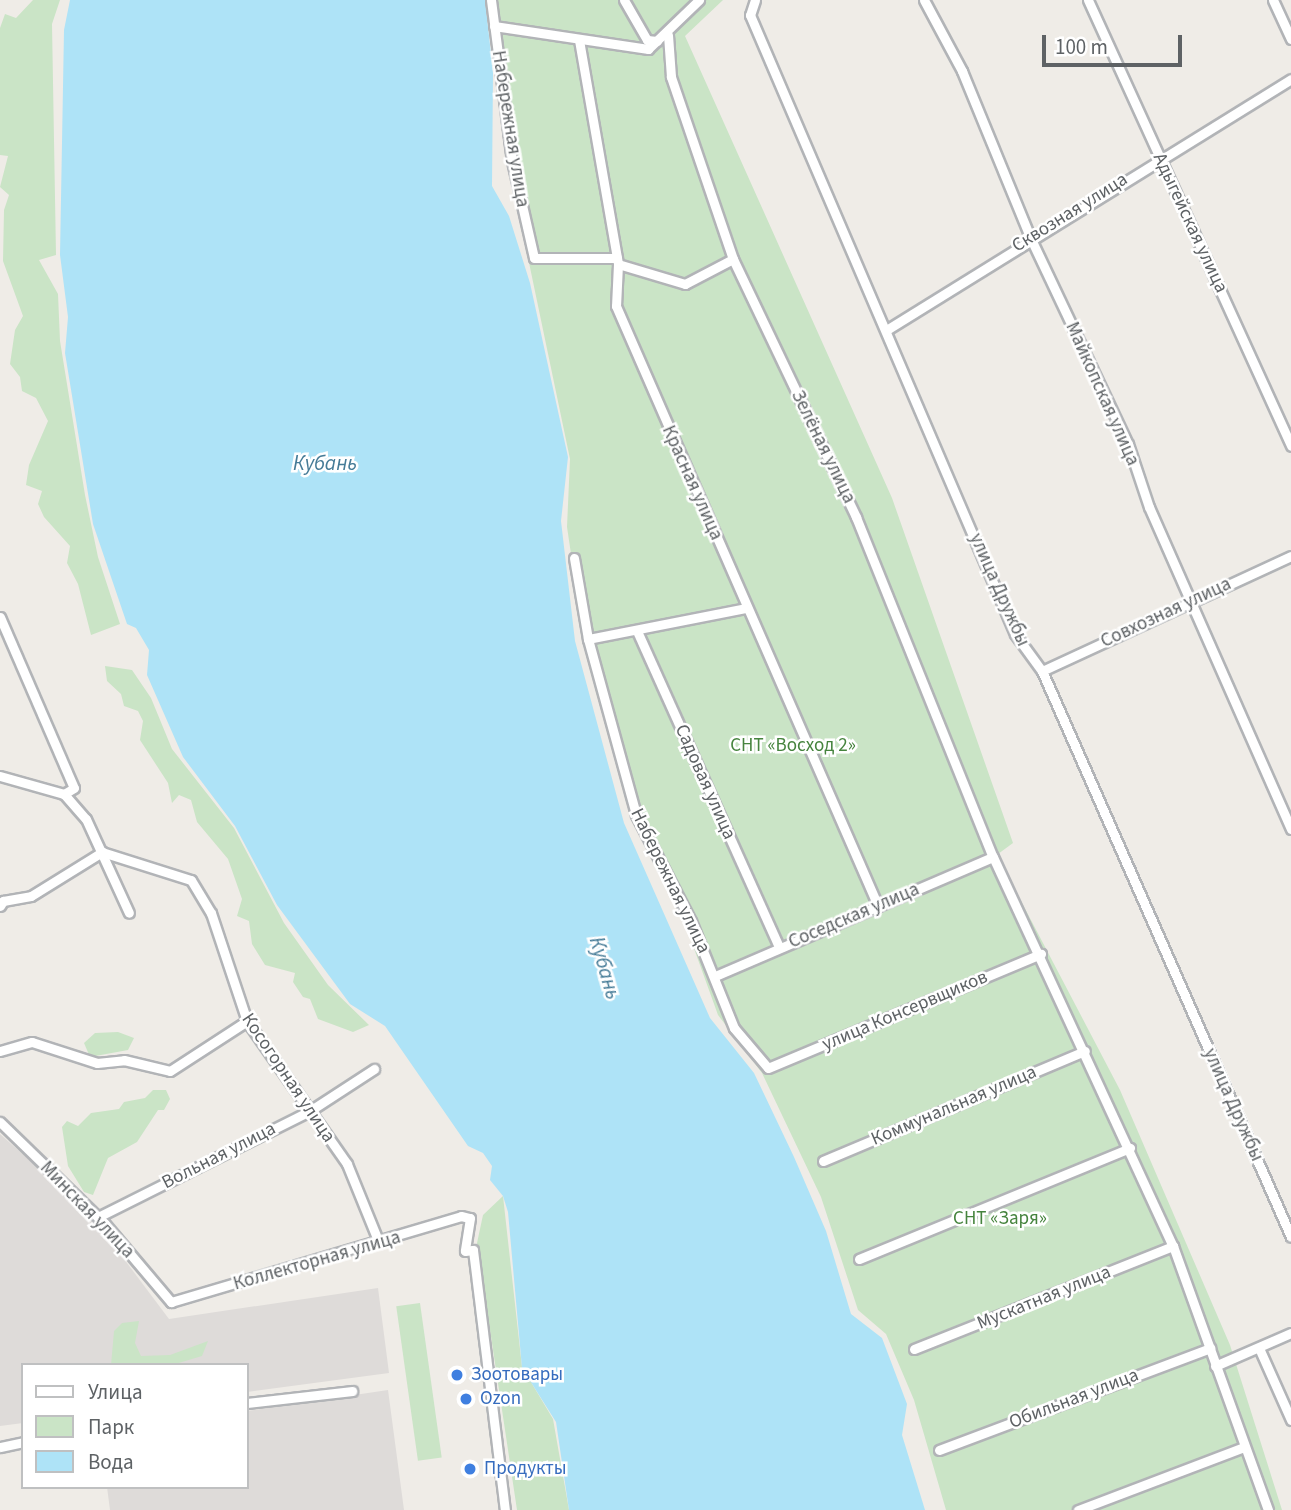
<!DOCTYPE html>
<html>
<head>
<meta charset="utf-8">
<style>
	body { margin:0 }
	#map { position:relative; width:1291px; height:1510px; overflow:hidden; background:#efece7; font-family:"Source Sans 3",sans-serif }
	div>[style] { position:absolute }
	.industrial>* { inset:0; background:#dedbd9 }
	.green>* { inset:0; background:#cae4c6; transform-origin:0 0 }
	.water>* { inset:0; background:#aee3f7 }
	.roads { filter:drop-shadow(2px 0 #b2b4b7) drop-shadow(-2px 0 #b2b4b7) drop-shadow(0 2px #b2b4b7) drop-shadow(0 -2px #b2b4b7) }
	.street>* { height:9px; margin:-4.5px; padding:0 4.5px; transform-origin:4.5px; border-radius:4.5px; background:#fff }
	.dots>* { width:19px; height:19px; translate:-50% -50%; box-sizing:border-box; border:4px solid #fff; border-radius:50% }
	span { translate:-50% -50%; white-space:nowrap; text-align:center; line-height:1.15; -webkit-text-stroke:5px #fff; paint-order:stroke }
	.street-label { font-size:19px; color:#5e6265 }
	.park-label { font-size:19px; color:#46843e }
	.shop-label { font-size:19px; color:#366cbe }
	.left { translate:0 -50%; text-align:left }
	.water-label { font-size:21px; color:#457b97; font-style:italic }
	.legend { position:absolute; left:21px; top:1363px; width:228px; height:126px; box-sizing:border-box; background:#fff; border:2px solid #bfc0c1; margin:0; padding:9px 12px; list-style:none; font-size:21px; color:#5e6265 }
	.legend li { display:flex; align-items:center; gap:14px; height:35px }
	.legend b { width:35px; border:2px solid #bfc0c1 }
	.scale { position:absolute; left:1042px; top:35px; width:140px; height:32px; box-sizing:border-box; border:4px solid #5e6265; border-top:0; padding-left:9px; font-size:21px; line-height:24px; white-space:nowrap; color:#5e6265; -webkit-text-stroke:5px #fff; paint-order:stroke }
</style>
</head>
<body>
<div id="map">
	<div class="industrial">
		<div style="clip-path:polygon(0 1134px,91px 1215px,169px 1319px,378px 1288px,389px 1373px,247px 1392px,247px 1365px,23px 1365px,23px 1423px,0 1426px)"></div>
		<div style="clip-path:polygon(388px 1390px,404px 1510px,110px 1510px,107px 1487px,247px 1487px,247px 1411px)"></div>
	</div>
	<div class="green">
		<div style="clip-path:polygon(33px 0,60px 0,52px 24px,56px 255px,39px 260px,58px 294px,60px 341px,85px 495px,98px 557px,120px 624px,91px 635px,78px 584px,67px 563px,70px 546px,44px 517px,38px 504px,42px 491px,26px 485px,29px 465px,48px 421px,36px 398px,22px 391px,20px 377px,10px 364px,15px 330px,23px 316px,3px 261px,4px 210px,9px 195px,0 187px,8px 156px,0 155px,0 28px,5px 14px,16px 18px)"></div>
		<div style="clip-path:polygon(488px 0,723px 0,685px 36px,892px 498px,1013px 843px,998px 854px,1000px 861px,1120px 1090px,1230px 1345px,1282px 1510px,946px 1510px,914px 1400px,886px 1334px,858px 1310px,821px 1197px,762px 1073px,718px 1015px,679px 907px,630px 814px,583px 635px,567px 527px,570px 459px,508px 162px)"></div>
		<div style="clip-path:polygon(105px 666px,132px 670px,151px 698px,172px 749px,234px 828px,284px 923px,328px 985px,369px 1025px,353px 1032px,318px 1019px,310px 999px,303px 997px,293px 982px,295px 973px,265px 965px,252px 944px,249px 921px,237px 916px,242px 899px,228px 859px,197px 822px,191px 800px,179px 795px,172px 803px,168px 783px,140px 740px,143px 721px,138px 711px,124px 706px,121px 694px,107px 681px)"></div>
		<div style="clip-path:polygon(118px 1032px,134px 1038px,128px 1050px,90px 1057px,84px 1043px,95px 1033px)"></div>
		<div style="clip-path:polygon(153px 1090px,166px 1090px,170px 1099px,164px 1110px,158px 1110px,137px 1142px,108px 1158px,93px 1195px,84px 1192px,68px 1166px,62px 1127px,67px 1121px,78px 1126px,91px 1113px,119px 1109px,124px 1102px,145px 1098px)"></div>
		<div style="clip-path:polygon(503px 1196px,522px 1367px,553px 1419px,569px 1510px,517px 1510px,477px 1243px,483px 1215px)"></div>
		<div style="left:420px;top:1303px;width:156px;height:24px;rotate:82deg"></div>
		<div style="clip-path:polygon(139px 1321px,135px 1343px,141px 1356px,170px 1355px,208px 1341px,202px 1356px,172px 1365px,111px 1365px,114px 1331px,122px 1323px)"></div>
	</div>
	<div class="water">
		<div style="clip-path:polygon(70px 0,485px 0,493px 72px,492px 186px,509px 216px,530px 283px,568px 457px,561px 521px,575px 641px,624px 823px,710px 1018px,754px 1073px,794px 1157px,826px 1231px,851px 1314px,882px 1338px,907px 1404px,902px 1435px,925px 1510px,569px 1510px,556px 1422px,522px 1368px,508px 1212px,503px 1196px,490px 1180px,492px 1166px,483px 1153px,468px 1146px,385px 1026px,350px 1004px,277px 905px,235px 826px,183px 757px,147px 675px,149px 650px,136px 628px,127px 624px,93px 524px,65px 353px,68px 317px,60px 255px,64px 30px)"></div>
	</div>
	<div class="roads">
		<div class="street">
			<div style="left:491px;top:0;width:162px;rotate:82.6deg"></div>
			<div style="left:512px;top:161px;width:99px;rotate:77.2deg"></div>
			<div style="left:534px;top:258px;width:83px"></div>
			<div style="left:624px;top:0;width:46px;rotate:60.1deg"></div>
			<div style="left:647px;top:40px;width:10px;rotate:6deg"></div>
			<div style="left:755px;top:0;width:16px;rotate:108deg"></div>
			<div style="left:750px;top:15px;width:673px;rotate:66.82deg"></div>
			<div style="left:1015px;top:634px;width:46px;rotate:53.9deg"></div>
			<div style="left:1042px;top:671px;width:618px;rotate:66.25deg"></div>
			<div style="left:924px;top:0;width:81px;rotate:61.8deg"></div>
			<div style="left:962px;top:71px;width:179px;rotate:67.7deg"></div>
			<div style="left:1030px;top:237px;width:229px;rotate:64.7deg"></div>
			<div style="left:1128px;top:444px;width:66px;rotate:71.6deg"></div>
			<div style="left:1149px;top:507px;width:352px;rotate:66.2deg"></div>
			<div style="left:1088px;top:0;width:490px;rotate:65.5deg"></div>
			<div style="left:1273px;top:0;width:43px;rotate:65.2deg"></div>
			<div style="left:494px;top:26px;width:156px;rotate:8.5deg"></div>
			<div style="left:648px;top:49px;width:71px;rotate:-43.9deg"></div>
			<div style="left:668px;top:35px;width:42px;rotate:85.9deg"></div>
			<div style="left:671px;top:77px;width:192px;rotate:71.2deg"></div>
			<div style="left:733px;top:259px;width:286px;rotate:64.5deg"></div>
			<div style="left:856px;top:517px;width:367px;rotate:68.1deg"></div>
			<div style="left:993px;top:857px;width:429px;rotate:65.2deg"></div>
			<div style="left:1173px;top:1246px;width:281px;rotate:70.2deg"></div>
			<div style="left:579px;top:40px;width:227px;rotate:80.1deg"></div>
			<div style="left:618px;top:264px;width:42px;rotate:92.7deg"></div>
			<div style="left:616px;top:306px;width:655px;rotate:66.41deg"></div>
			<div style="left:618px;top:264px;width:70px;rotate:16.6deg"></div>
			<div style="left:685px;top:284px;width:54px;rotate:-27.5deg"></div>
			<div style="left:888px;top:329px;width:474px;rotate:-31.8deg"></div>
			<div style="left:574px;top:558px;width:82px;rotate:80.2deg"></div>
			<div style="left:588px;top:639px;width:182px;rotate:74.7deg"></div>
			<div style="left:636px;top:815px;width:119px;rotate:62.6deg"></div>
			<div style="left:691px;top:921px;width:115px;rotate:68.1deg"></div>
			<div style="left:734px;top:1028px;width:52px;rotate:49.6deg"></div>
			<div style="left:768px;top:1068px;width:296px;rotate:-22.7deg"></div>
			<div style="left:0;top:617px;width:186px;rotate:66.6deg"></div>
			<div style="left:74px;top:788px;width:12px;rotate:149deg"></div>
			<div style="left:64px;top:794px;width:33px;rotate:49deg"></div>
			<div style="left:86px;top:819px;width:103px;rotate:65.4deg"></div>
			<div style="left:637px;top:631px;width:346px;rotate:65.8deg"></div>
			<div style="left:588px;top:639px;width:161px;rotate:-11.1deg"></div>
			<div style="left:1042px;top:671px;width:274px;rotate:-24.8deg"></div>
			<div style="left:0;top:776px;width:66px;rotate:15.7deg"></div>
			<div style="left:0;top:906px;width:6px;rotate:-59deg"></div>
			<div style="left:3px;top:901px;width:28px;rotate:-10deg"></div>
			<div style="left:31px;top:896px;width:84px;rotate:-31.8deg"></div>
			<div style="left:102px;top:852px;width:93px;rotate:17.5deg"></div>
			<div style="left:191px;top:880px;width:39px;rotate:59deg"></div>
			<div style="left:211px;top:913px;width:114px;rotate:71.6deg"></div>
			<div style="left:247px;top:1021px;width:174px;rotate:55deg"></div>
			<div style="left:347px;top:1164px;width:85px;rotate:67.9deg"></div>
			<div style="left:715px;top:976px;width:302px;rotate:-23.2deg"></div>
			<div style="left:0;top:1051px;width:33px;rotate:-16deg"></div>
			<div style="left:32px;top:1042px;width:68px;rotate:17.9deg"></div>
			<div style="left:97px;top:1063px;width:27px;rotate:-6deg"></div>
			<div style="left:124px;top:1060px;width:47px;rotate:13.4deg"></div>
			<div style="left:170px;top:1071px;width:92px;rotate:-33deg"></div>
			<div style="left:0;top:1122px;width:145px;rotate:44.2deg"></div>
			<div style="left:104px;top:1223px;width:104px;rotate:49.7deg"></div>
			<div style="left:171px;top:1302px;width:302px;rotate:-16.5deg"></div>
			<div style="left:461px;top:1216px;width:9px;rotate:13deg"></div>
			<div style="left:470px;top:1218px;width:33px;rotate:99deg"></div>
			<div style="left:465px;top:1251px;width:8px;rotate:-7deg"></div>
			<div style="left:473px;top:1250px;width:262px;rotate:83deg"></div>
			<div style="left:823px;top:1161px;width:284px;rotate:-22.8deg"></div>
			<div style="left:98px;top:1217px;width:235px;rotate:-26.6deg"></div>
			<div style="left:308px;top:1112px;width:79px;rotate:-33.1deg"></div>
			<div style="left:859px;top:1259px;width:293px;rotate:-22.3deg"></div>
			<div style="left:1259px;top:1348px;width:79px;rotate:66deg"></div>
			<div style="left:914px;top:1349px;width:279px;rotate:-21.7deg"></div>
			<div style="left:1215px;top:1366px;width:83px;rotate:-23.5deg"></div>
			<div style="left:247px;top:1403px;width:106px;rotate:-6.5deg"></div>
			<div style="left:0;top:1447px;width:24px;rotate:-12deg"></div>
			<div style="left:939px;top:1450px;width:290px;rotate:-20.6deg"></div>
			<div style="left:1078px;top:1510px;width:178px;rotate:-20.8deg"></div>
		</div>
	</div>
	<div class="dots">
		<div style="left:457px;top:1375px;background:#3f7fe0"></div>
		<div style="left:466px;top:1399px;background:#3f7fe0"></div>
		<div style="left:470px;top:1469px;background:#3f7fe0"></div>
	</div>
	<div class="street-label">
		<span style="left:510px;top:129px;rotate:81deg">Набережная улица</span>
		<span style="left:1070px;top:213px;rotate:-32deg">Сквозная улица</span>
		<span style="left:1190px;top:223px;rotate:65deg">Адыгейская улица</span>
		<span style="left:1102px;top:394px;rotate:66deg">Майкопская улица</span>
		<span style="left:823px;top:447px;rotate:64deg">Зелёная улица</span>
		<span style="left:692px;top:483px;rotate:66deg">Красная улица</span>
		<span style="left:999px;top:590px;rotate:66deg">улица Дружбы</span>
		<span style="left:1166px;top:613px;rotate:-25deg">Совхозная улица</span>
		<span style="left:705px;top:782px;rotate:66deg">Садовая улица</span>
		<span style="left:670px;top:881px;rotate:64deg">Набережная улица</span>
		<span style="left:854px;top:916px;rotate:-23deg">Соседская улица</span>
		<span style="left:905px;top:1011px;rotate:-23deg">улица Консервщиков</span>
		<span style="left:288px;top:1078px;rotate:56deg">Косогорная улица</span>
		<span style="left:1233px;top:1105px;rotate:66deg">улица Дружбы</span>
		<span style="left:954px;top:1106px;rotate:-23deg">Коммунальная улица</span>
		<span style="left:219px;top:1156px;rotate:-27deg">Вольная улица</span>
		<span style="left:87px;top:1210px;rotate:46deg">Минская улица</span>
		<span style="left:317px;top:1261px;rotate:-16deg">Коллекторная улица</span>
		<span style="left:1044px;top:1298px;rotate:-22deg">Мускатная улица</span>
		<span style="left:1074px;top:1399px;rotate:-21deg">Обильная улица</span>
	</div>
	<div class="park-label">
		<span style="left:793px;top:746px">СНТ «Восход 2»</span>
		<span style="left:1000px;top:1219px">СНТ «Заря»</span>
	</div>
	<div class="shop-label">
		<span class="left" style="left:471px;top:1375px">Зоотовары</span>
		<span class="left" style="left:480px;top:1399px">Ozon</span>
		<span class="left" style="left:484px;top:1469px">Продукты</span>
	</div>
	<div class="water-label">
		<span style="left:325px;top:463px">Кубань</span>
		<span style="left:605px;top:968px;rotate:74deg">Кубань</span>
	</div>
	<ul class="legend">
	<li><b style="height:9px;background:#fff"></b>Улица</li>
	<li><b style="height:19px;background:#cae4c6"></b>Парк</li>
	<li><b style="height:19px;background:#aee3f7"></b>Вода</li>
	</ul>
	<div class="scale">100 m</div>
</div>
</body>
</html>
